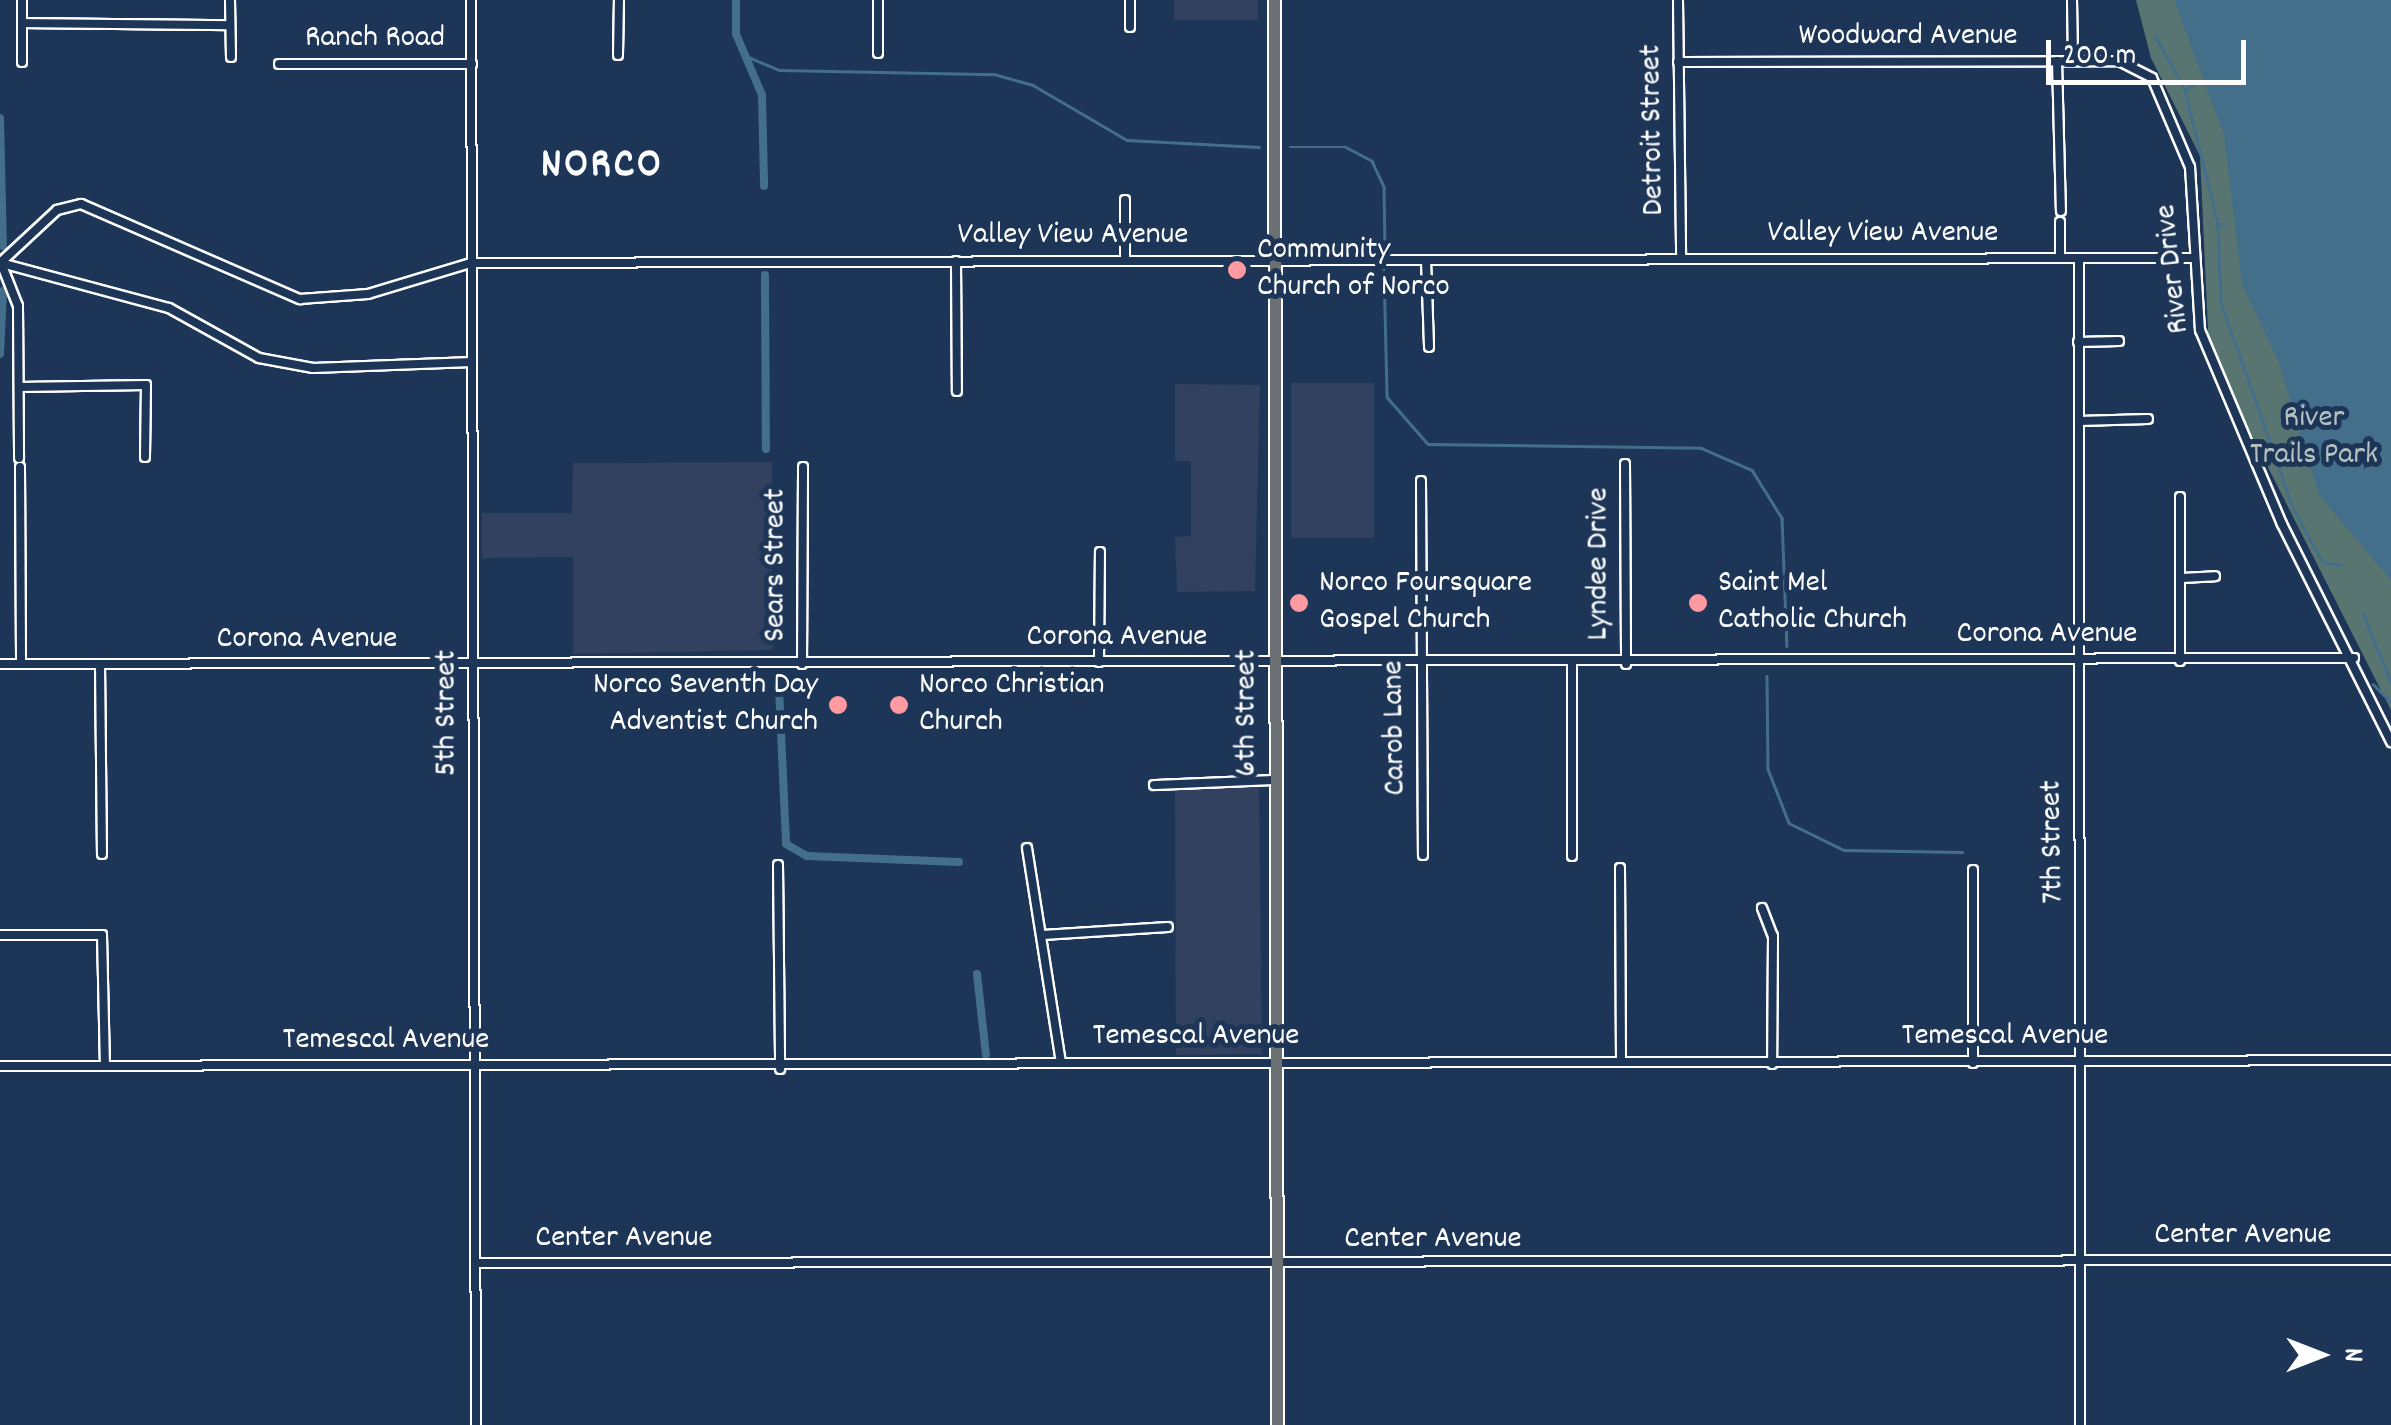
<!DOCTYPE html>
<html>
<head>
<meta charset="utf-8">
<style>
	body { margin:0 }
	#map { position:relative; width:2391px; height:1425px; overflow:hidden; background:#1d3557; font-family:Dekko,sans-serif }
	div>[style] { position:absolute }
	.built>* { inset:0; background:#32415f; transform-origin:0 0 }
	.green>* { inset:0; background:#597572 }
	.water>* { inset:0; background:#446f8a }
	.stream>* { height:2.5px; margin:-1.25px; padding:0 1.25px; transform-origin:1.25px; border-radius:1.25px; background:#446f8a }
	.canal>* { height:8px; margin:-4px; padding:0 4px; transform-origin:4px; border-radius:4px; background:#446f8a }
	.roads { filter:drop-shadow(2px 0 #fff) drop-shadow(-2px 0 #fff) drop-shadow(0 2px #fff) drop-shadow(0 -2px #fff) }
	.street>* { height:8px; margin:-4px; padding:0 4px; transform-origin:4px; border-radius:4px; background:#1d3557 }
	.primary>* { height:11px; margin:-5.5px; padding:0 5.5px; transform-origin:5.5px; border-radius:5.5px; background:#6a7074 }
	.dots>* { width:28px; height:28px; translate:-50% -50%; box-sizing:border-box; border:5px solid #1d3557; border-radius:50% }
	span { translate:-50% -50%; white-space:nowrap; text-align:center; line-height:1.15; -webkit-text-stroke:10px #1d3557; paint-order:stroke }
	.street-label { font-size:32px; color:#fff }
	.poi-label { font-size:32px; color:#fff }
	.left { translate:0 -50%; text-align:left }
	.right { translate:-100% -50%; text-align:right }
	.park-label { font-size:32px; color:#b4c1c0 }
	.district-label { font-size:42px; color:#fff; font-weight:700; letter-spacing:2.5px }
	.north { position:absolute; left:2271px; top:1305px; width:100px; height:100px; -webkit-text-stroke:8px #1d3557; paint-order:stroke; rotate:90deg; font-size:28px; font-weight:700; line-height:40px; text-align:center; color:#fff }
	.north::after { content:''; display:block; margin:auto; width:35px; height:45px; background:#fff; clip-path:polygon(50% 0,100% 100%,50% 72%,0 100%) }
	.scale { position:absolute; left:2046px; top:40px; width:200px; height:45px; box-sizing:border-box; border:5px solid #fff; border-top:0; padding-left:12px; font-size:30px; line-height:35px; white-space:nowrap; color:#fff; -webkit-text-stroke:8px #1d3557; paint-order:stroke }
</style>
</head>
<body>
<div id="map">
	<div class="built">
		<div style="left:1174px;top:0;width:84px;height:20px"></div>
		<div style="left:1374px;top:383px;width:155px;height:83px;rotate:90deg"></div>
		<div style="clip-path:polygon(1175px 384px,1260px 385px,1255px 591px,1177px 592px,1175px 537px,1191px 536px,1191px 461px,1175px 461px)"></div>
		<div style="clip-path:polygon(772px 462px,773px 650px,573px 654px,573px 557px,482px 558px,482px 513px,572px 513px,573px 463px)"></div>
		<div style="clip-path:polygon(1190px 784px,1259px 784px,1262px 1054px,1176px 1055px,1175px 791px)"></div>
	</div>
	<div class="green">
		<div style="clip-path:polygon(2136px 0,2215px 0,2391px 480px,2391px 710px,2209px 351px,2200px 156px,2151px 58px)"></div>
	</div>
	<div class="water">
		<div style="clip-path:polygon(2174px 0,2391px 0,2391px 580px,2319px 495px,2278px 360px,2242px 284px,2224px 135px)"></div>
	</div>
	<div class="stream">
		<div style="left:2155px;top:35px;width:63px;rotate:61.4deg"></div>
		<div style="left:2185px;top:90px;width:12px;rotate:-31deg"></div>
		<div style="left:746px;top:56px;width:36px;rotate:23deg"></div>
		<div style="left:779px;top:70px;width:215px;rotate:1.1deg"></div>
		<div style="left:994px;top:74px;width:41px;rotate:15.8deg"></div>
		<div style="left:1033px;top:85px;width:109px;rotate:30.3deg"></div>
		<div style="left:1127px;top:140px;width:132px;rotate:3deg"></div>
		<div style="left:2185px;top:90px;width:137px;rotate:76.1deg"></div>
		<div style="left:1290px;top:147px;width:56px"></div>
		<div style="left:1346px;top:147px;width:30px;rotate:28deg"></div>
		<div style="left:1372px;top:161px;width:29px;rotate:65deg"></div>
		<div style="left:1384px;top:187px;width:63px;rotate:89.1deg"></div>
		<div style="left:2225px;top:224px;width:7px;rotate:180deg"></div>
		<div style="left:2218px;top:224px;width:78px;rotate:87.8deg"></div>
		<div style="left:2221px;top:302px;width:218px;rotate:70.7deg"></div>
		<div style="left:2293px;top:508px;width:62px;rotate:60.9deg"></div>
		<div style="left:2323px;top:562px;width:17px;rotate:10deg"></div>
		<div style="left:1384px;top:270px;width:127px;rotate:88.6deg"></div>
		<div style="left:1387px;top:397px;width:62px;rotate:48.9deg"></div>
		<div style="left:1428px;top:444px;width:273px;rotate:0.8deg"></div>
		<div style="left:1701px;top:448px;width:56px;rotate:23.3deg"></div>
		<div style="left:1752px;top:470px;width:57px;rotate:58deg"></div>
		<div style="left:1782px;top:518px;width:128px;rotate:87.8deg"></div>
		<div style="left:2363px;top:613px;width:74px;rotate:67.9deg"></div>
		<div style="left:1767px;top:676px;width:93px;rotate:89.4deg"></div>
		<div style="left:1768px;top:769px;width:58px;rotate:68.7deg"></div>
		<div style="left:1789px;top:823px;width:61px;rotate:26.1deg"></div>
		<div style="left:1844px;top:850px;width:118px;rotate:1deg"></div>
		<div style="left:2373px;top:684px;width:25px;rotate:45deg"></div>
	</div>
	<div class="canal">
		<div style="left:736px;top:0;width:34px;rotate:90deg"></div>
		<div style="left:736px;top:34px;width:66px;rotate:66.9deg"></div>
		<div style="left:762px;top:95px;width:91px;rotate:88.7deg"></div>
		<div style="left:0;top:118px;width:128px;rotate:88.7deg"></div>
		<div style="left:765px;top:275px;width:174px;rotate:89.7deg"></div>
		<div style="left:0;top:354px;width:63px;rotate:-87.3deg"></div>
		<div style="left:779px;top:688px;width:156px;rotate:87.4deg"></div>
		<div style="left:786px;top:844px;width:24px;rotate:30deg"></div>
		<div style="left:807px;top:856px;width:152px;rotate:2.3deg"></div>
		<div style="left:977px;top:974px;width:81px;rotate:83.7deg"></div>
	</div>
	<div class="roads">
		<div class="street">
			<div style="left:22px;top:0;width:62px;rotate:90deg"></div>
			<div style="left:230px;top:0;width:57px;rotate:89deg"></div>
			<div style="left:471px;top:0;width:1425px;rotate:89.8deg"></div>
			<div style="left:878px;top:0;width:53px;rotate:90deg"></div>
			<div style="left:1130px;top:0;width:27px;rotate:90deg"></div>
			<div style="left:1678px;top:0;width:259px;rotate:89.3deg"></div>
			<div style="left:2072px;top:0;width:60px;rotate:89deg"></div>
			<div style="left:22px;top:23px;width:208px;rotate:0.6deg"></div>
			<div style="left:618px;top:55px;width:55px;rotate:-89deg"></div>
			<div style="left:2057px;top:61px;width:150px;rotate:88.5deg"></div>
			<div style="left:1678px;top:62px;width:441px;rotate:-0.1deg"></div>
			<div style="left:2119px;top:61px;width:37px;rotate:27deg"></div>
			<div style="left:2152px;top:78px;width:97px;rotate:66.9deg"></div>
			<div style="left:2190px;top:167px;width:163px;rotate:86.5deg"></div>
			<div style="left:2200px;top:330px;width:211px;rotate:67.1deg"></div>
			<div style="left:2282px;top:524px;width:244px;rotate:63.4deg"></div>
			<div style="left:279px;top:64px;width:193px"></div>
			<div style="left:1125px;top:200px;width:61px;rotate:90deg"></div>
			<div style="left:2060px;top:258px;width:36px;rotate:-90deg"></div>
			<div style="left:2079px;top:258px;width:1167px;rotate:89.95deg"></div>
			<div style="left:1426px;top:260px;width:87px;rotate:88deg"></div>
			<div style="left:956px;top:261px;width:130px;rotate:89.6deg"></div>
			<div style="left:0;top:263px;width:78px;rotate:-42.9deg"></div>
			<div style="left:57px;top:210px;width:25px;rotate:-14deg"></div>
			<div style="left:81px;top:204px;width:239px;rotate:23.5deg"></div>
			<div style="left:300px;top:299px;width:68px;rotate:-4.2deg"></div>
			<div style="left:368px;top:294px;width:108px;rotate:-16.8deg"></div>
			<div style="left:471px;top:263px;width:1722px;rotate:-0.17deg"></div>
			<div style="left:1px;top:263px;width:174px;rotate:15deg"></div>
			<div style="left:169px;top:308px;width:103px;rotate:29.1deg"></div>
			<div style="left:259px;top:358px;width:55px;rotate:10.5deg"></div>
			<div style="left:313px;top:368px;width:159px;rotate:-2.2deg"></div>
			<div style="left:1px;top:263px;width:46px;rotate:68.4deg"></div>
			<div style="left:18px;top:306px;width:152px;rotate:89.6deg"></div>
			<div style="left:2078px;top:342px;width:41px;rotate:-1.4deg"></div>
			<div style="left:19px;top:387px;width:127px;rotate:-0.9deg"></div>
			<div style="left:146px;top:385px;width:72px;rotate:90.8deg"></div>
			<div style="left:2079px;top:421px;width:69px;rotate:-1.7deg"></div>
			<div style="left:1625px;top:464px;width:200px;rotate:89.7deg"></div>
			<div style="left:20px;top:467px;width:197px;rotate:89.7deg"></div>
			<div style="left:1421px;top:481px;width:374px;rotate:89.7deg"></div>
			<div style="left:2182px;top:578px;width:33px;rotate:-3deg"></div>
			<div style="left:2180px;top:661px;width:164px;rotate:-90deg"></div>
			<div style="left:1099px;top:662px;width:110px;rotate:-89.5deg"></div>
			<div style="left:0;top:664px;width:2354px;rotate:-0.15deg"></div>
			<div style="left:100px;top:664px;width:190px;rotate:89.4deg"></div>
			<div style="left:802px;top:664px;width:197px;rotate:-89.7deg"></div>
			<div style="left:1572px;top:664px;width:192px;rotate:90deg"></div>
			<div style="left:1154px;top:785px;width:121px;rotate:-2.4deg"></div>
			<div style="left:1027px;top:848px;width:217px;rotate:81deg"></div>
			<div style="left:778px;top:865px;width:204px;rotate:89.4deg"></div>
			<div style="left:1620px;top:868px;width:193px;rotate:89.7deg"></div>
			<div style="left:1973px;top:870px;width:193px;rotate:90deg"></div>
			<div style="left:1762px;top:908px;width:30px;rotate:69deg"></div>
			<div style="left:1773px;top:936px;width:128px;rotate:90.4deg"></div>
			<div style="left:0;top:935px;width:102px"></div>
			<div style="left:102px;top:935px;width:131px;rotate:88.7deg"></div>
			<div style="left:1043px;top:935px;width:125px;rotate:-3.7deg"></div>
			<div style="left:0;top:1066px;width:2391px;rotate:-0.14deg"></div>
			<div style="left:476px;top:1263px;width:1915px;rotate:-0.09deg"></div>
		</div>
		<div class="primary">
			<div style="left:1274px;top:0;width:1425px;rotate:89.88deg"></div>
		</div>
	</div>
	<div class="dots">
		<div style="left:1237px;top:270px;background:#ff9aa2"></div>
		<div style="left:1299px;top:603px;background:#ff9aa2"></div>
		<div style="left:1698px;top:603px;background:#ff9aa2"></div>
		<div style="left:838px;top:705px;background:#ff9aa2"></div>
		<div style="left:899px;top:705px;background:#ff9aa2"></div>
	</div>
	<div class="street-label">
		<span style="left:1908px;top:37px">Woodward Avenue</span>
		<span style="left:375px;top:39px">Ranch Road</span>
		<span style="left:1654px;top:130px;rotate:-91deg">Detroit Street</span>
		<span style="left:1883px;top:234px">Valley View Avenue</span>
		<span style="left:1073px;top:236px">Valley View Avenue</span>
		<span style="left:2174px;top:269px;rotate:-96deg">River Drive</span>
		<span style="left:1600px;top:564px;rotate:-90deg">Lyndee Drive</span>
		<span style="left:777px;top:565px;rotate:-90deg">Sears Street</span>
		<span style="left:2047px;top:635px">Corona Avenue</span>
		<span style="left:1117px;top:638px">Corona Avenue</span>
		<span style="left:307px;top:640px">Corona Avenue</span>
		<span style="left:448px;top:713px;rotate:-90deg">5th Street</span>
		<span style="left:1248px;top:713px;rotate:-90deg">6th Street</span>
		<span style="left:1396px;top:728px;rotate:-91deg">Carob Lane</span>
		<span style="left:2054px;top:842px;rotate:-91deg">7th Street</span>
		<span style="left:1196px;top:1037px">Temescal Avenue</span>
		<span style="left:2005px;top:1037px">Temescal Avenue</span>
		<span style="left:386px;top:1041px">Temescal Avenue</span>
		<span style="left:2243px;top:1236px">Center Avenue</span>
		<span style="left:624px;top:1239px">Center Avenue</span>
		<span style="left:1433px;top:1240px">Center Avenue</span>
	</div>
	<div class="poi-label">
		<span class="left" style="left:1257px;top:270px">Community<br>Church of Norco</span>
		<span class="left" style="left:1319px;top:603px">Norco Foursquare<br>Gospel Church</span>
		<span class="left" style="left:1718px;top:603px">Saint Mel<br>Catholic Church</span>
		<span class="right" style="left:818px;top:705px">Norco Seventh Day<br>Adventist Church</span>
		<span class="left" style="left:919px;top:705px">Norco Christian<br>Church</span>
	</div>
	<div class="park-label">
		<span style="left:2314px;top:438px">River<br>Trails Park</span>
	</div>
	<div class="district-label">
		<span style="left:602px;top:167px">NORCO</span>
	</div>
	<div class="north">N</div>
	<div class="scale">200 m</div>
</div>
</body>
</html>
